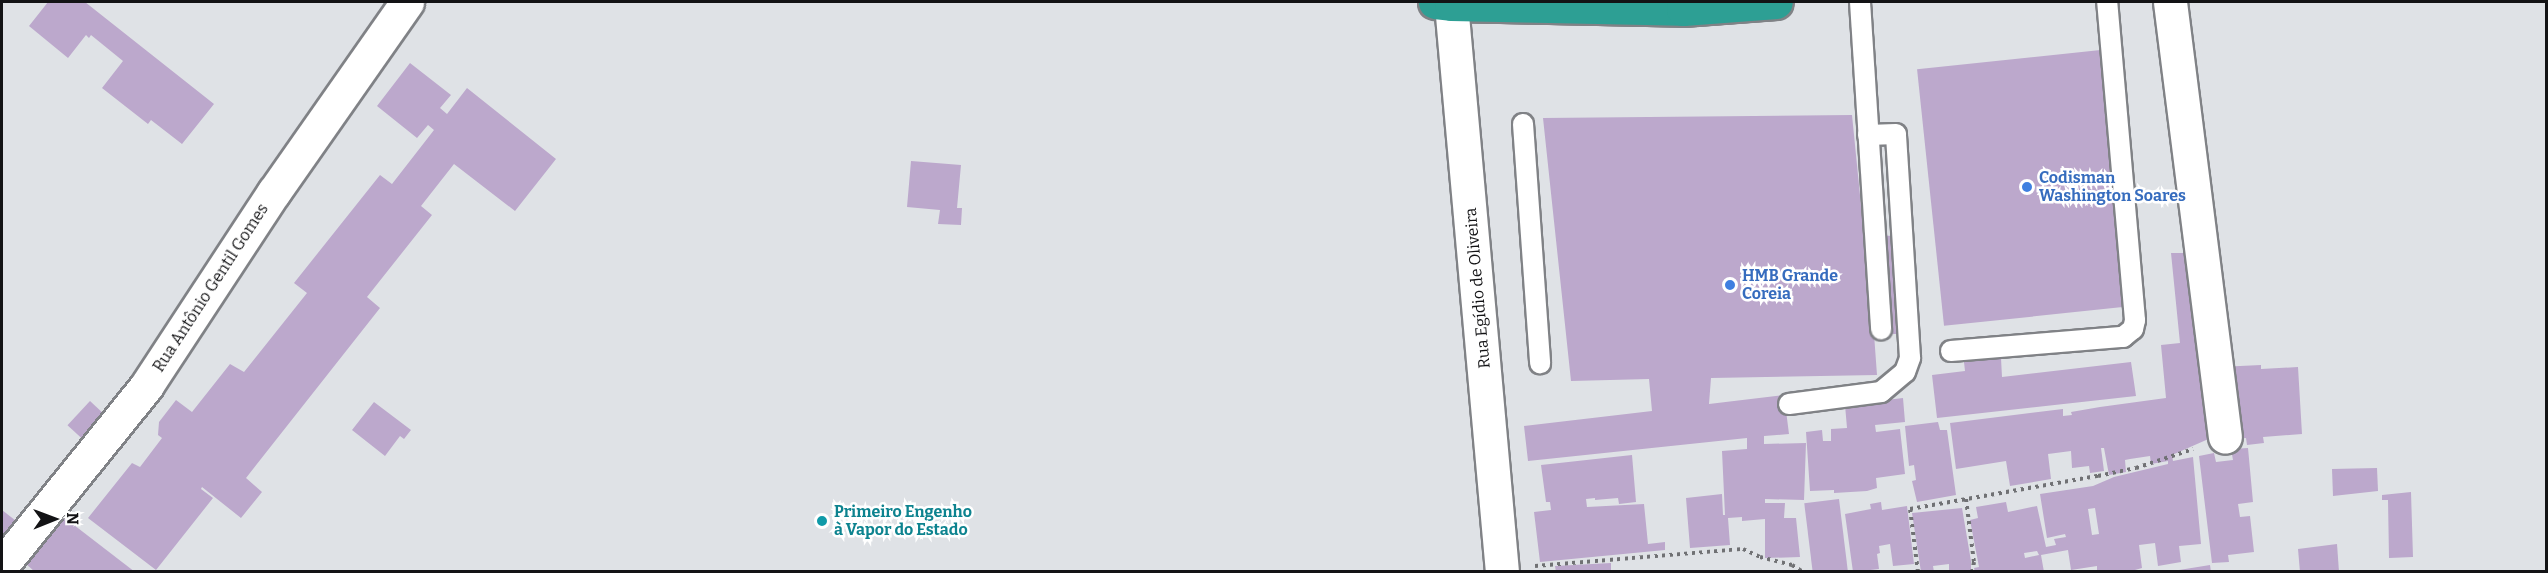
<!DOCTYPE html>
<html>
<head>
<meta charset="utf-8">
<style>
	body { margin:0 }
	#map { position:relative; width:2548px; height:573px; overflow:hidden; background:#dfe2e6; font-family:Bitter,serif }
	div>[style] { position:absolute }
	.building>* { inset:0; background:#bca8cc; transform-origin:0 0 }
	.path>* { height:4px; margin-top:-2px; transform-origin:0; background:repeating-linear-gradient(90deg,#707174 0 3px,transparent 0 7.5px) }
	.roads { filter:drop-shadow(2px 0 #808286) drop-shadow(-2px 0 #808286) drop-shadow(0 2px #808286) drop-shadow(0 -2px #808286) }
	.lane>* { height:20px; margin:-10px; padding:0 10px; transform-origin:10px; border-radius:10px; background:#fff }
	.street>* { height:33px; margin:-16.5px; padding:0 16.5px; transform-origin:16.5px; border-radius:16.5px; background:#fff }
	.highway>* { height:33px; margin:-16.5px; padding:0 16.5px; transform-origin:16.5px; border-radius:16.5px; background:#2d9f94 }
	.dots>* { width:16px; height:16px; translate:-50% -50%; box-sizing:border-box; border:3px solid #fff; border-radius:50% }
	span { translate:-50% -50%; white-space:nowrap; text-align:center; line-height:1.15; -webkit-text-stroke:5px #fff; paint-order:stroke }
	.shop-label { font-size:16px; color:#366cbe; font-weight:700 }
	.left { translate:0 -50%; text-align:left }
	.street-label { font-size:16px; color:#131315 }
	.culture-label { font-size:16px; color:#0d838f; font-weight:700 }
	.frame { position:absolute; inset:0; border:3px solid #131315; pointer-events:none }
	.north { position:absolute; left:24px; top:489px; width:60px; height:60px; -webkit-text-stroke:4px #fff; paint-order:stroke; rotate:89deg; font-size:16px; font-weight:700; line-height:24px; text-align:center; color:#131315 }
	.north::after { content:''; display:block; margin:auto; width:21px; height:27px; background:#131315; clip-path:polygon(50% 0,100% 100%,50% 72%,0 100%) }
</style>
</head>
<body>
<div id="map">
	<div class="building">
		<div style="clip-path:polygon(48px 2px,85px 2px,214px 104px,182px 144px,151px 120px,148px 124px,102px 88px,123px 61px,91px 35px,89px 38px,86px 35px,68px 58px,29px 26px)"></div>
		<div style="left:2110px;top:49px;width:258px;height:194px;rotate:84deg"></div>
		<div style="clip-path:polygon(410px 63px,451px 95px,440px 108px,447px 114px,467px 88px,556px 159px,515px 211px,454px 164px,421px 206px,432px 215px,367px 297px,380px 308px,246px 478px,262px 492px,241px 518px,202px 487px,201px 489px,213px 498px,156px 570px,88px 518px,132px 463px,140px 467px,162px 438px,158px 435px,159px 422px,176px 400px,192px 412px,230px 364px,244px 372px,307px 293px,294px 283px,380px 175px,392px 184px,434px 130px,428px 125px,417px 138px,377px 106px)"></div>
		<div style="clip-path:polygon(1852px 115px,1864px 235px,1895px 236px,1904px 334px,1874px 334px,1877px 375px,1711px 378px,1709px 404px,1784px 395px,1789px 434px,1764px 436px,1764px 444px,1806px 443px,1804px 500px,1765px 499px,1765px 503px,1785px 503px,1784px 518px,1796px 518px,1800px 557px,1765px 558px,1765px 519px,1742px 521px,1742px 517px,1728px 518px,1730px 545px,1690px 548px,1686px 498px,1722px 494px,1723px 515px,1725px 515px,1722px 451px,1747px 449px,1747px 438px,1528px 461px,1524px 426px,1652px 411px,1649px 379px,1571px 381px,1543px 118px)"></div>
		<div style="clip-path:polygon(911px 161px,961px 165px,957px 208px,962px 208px,961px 225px,938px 224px,940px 210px,907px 207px)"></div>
		<div style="clip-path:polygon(evenodd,2171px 253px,2189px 253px,2213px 437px,2172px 455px,2173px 461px,2193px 457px,2201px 544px,2179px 546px,2181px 562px,2158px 566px,2155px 543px,2139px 545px,2142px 568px,2128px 572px,2097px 572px,2097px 566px,2071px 570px,2068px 550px,2041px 555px,2044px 572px,1975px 572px,1974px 568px,1979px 567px,1970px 520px,1978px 518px,1976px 507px,2006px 502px,2008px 512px,2037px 506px,2046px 547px,2056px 545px,2054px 539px,2066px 537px,2065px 534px,2047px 538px,2040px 494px,2093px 486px,2114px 477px,2168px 464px,2168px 461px,2151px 464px,2150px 456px,2130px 459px,2125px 460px,2126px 472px,2109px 475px,2104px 448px,2101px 448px,2104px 471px,2090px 473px,2089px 466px,2072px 468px,2071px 451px,2048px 454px,2051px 479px,2010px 486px,2006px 461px,1956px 469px,1950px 423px,2063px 409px,2063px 416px,2072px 415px,2071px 412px,2100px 407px,2166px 398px,2161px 345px,2180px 343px,2171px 253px,2095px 508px,2099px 534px,2092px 535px,2088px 509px,2095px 508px,2171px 253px,2037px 551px,2039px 555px,2025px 558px,2024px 553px,2037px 551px)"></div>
		<div style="clip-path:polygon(2001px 358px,2002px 377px,2131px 362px,2136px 396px,1937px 418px,1932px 375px,1965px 371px,1964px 362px)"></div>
		<div style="clip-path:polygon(2261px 365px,2261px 369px,2298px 367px,2302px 434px,2263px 437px,2264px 443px,2247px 445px,2246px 438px,2230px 439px,2219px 367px)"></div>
		<div style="clip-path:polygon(1903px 398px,1905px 422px,1875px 425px,1876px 432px,1900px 429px,1905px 474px,1876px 478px,1877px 488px,1867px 491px,1834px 493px,1834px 490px,1810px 491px,1806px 432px,1822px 430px,1823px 441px,1831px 441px,1831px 429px,1847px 428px,1845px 405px)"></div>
		<div style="left:90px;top:401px;width:19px;height:33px;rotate:43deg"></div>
		<div style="clip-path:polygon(374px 402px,411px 430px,404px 439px,400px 436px,385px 456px,352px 430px)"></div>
		<div style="clip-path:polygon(1938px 422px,1940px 430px,1947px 430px,1956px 495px,1917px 502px,1912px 481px,1916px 480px,1914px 465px,1909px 466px,1905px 426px)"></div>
		<div style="clip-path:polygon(2248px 448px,2253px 502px,2238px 504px,2240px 517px,2250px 516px,2254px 552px,2228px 555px,2229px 562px,2212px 563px,2199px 456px,2214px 453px,2216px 462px,2233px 460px,2231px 449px)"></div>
		<div style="clip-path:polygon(1632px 455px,1636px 502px,1619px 504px,1618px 498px,1595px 500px,1595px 498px,1586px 499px,1587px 507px,1644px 504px,1648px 544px,1665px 542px,1665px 550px,1540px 562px,1534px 512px,1551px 510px,1550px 502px,1546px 502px,1541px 465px)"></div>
		<div style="clip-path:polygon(2377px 468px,2378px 491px,2333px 496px,2332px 469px)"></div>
		<div style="clip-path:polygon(2411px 492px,2413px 557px,2389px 558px,2388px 500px,2382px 500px,2382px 495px)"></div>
		<div style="left:1839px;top:499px;width:74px;height:35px;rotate:83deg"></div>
		<div style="clip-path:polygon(1881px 502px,1882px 510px,1907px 506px,1914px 564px,1893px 566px,1890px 544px,1879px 546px,1880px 553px,1877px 554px,1879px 569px,1853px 572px,1845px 514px,1871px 509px,1870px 504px)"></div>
		<div style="clip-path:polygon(1962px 508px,1971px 561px,1971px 572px,1949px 572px,1949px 564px,1933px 566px,1934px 572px,1921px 572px,1912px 513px)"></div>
		<div style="clip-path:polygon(2px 510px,20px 524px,2px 548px)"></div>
		<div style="clip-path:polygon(61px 515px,135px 572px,35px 572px,25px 563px)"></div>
		<div style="clip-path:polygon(2337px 544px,2339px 572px,2300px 572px,2298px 549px)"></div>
		<div style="clip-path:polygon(1611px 563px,1611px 572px,1556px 572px,1555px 566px)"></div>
		<div style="clip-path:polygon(2210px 565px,2211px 572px,2179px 572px,2179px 570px)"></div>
	</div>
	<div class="path">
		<div style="left:1966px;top:499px;width:64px;rotate:82.8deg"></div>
		<div style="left:1974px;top:562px;width:10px;rotate:101deg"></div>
		<div style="left:1535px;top:566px;width:209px;rotate:-4.7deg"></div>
		<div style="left:1743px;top:549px;width:19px;rotate:25deg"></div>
		<div style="left:1760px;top:557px;width:33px;rotate:14deg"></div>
		<div style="left:1792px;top:565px;width:13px;rotate:32deg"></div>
		<div style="left:1918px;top:572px;width:64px;rotate:-97.2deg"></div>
		<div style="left:1910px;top:509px;width:191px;rotate:-10deg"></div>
		<div style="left:2098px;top:476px;width:39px;rotate:-12deg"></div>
		<div style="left:2136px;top:468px;width:60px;rotate:-18.4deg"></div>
	</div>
	<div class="roads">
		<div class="lane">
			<div style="left:1860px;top:2px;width:328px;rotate:86.3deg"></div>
			<div style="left:1523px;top:124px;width:240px;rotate:85.9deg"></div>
			<div style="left:1951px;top:351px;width:173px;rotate:-4.7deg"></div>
			<div style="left:2123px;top:337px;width:13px;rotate:-39deg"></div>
			<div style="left:2133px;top:329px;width:9px;rotate:-77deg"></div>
			<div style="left:2135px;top:320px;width:319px;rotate:-95deg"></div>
			<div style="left:1789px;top:404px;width:93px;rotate:-7.4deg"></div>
			<div style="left:1881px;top:392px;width:31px;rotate:-40deg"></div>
			<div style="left:1905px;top:372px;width:15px;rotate:-70deg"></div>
			<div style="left:1910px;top:358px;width:224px;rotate:-93.6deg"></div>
			<div style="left:1896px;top:134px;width:28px;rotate:178deg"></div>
		</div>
		<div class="street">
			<div style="left:2170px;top:2px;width:438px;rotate:82.8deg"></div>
			<div style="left:1451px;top:4px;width:570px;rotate:84.87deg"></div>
			<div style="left:2px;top:565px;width:231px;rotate:-51.1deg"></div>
			<div style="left:147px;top:385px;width:231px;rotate:-56.7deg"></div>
			<div style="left:274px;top:192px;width:232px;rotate:-55deg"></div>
		</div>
		<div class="highway">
			<div style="left:1435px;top:2px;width:16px;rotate:7deg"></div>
			<div style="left:1451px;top:4px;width:232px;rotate:1.2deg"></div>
			<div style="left:1683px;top:9px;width:93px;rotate:-4.3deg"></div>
		</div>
	</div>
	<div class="dots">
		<div style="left:2027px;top:187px;background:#3f7fe0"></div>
		<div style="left:1730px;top:285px;background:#3f7fe0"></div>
		<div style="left:822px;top:521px;background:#0f9aa8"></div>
	</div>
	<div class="shop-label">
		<span class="left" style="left:2039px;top:187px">Codisman<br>Washington Soares</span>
		<span class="left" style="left:1742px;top:285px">HMB Grande<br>Coreia</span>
	</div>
	<div class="street-label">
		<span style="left:211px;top:288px;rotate:-57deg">Rua Antônio Gentil Gomes</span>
		<span style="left:1478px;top:288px;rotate:-95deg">Rua Egídio de Oliveira</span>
	</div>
	<div class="culture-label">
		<span class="left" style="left:834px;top:521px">Primeiro Engenho<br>à Vapor do Estado</span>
	</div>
	<div class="frame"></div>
	<div class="north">N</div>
</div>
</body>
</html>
